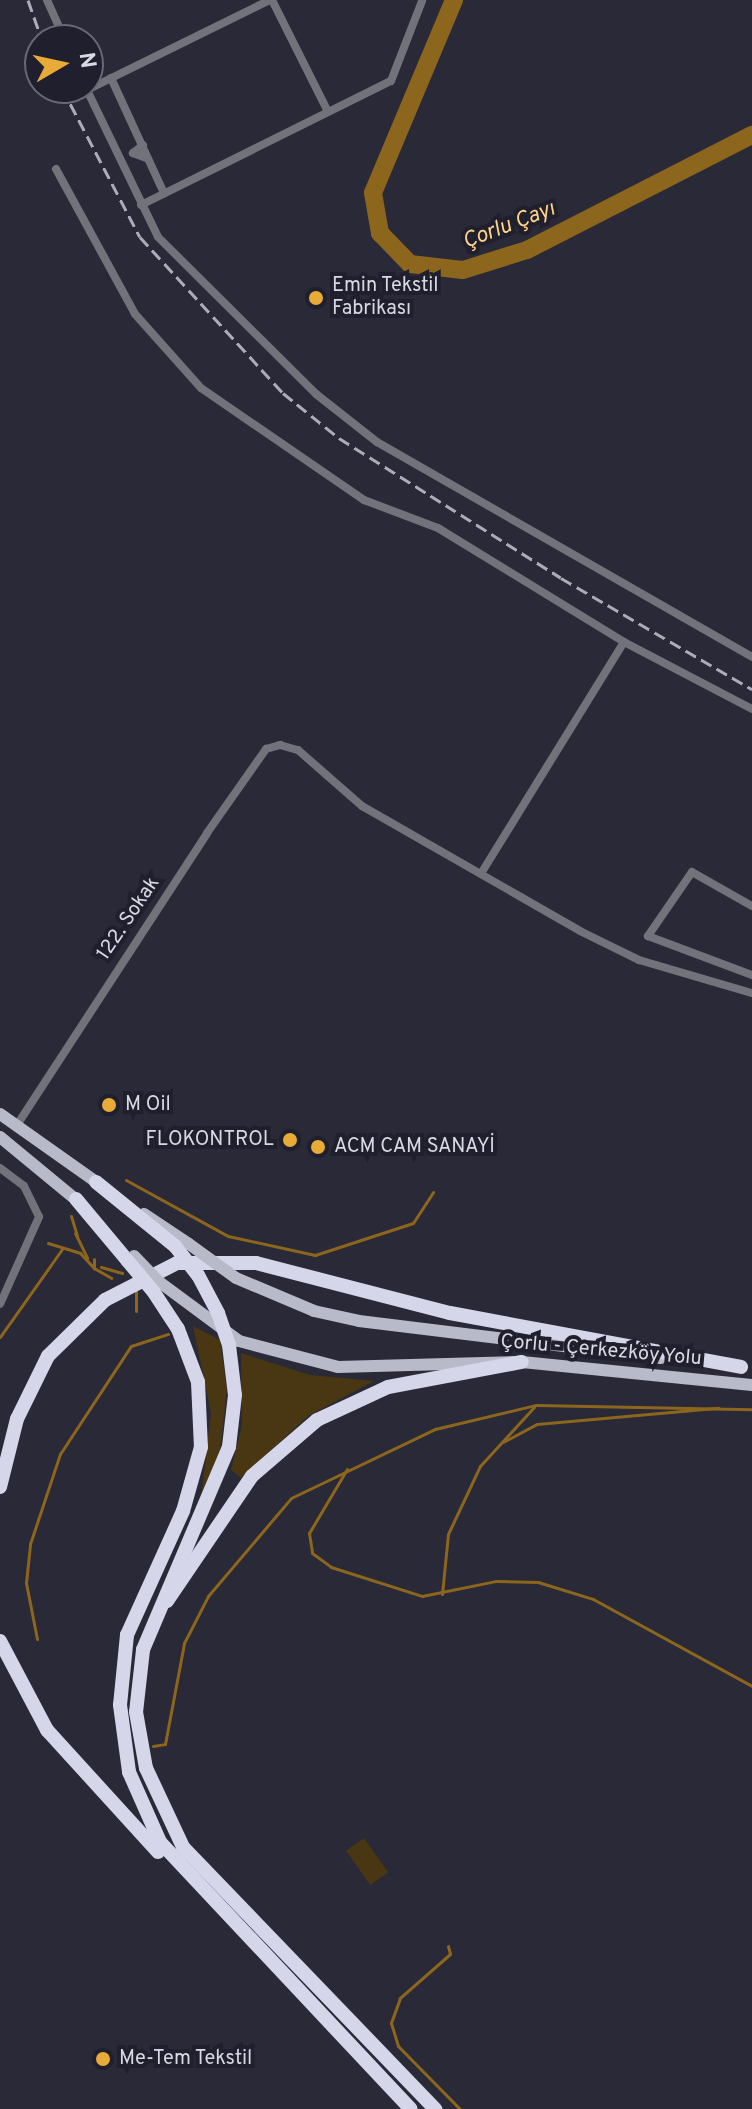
<!DOCTYPE html>
<html>
<head>
<meta charset="utf-8">
<style>
	body { margin:0 }
	#map { position:relative; width:752px; height:2109px; overflow:hidden; background:#292937; font-family:Overpass,sans-serif }
	div>[style] { position:absolute }
	.green>* { inset:0; background:#493613; transform-origin:0 0 }
	.stream>* { height:3px; margin:-1.5px; padding:0 1.5px; transform-origin:1.5px; border-radius:1.5px; background:#8c661d }
	.river>* { height:18px; margin:-9px; padding:0 9px; transform-origin:9px; border-radius:9px; background:#8c661d }
	.minor>* { height:8px; margin:-4px; padding:0 4px; transform-origin:4px; border-radius:4px; background:#72727a }
	.primary>* { height:12px; margin:-6px; padding:0 6px; transform-origin:6px; border-radius:6px; background:#b9bac9 }
	.motorway>* { height:14px; margin:-7px; padding:0 7px; transform-origin:7px; border-radius:7px; background:#d5d6e9 }
	.rail>* { height:3px; margin-top:-1.5px; transform-origin:0; background:repeating-linear-gradient(90deg,#adadb8 0 12px,transparent 0 18px) }
	.primary-bridge>* { height:12px; margin:-6px; padding:0 6px; transform-origin:6px; border-radius:6px; background:#b9bac9 }
	.motorway-bridge>* { height:14px; margin:-7px; padding:0 7px; transform-origin:7px; border-radius:7px; background:#d5d6e9 }
	.dots>* { width:22px; height:22px; translate:-50% -50%; box-sizing:border-box; border:4px solid #1f1f2d; border-radius:50% }
	span { translate:-50% -50%; white-space:nowrap; text-align:center; line-height:1.15; -webkit-text-stroke:8px #1f1f2d; paint-order:stroke }
	.poi-label { font-size:20px; color:#d9d9e3 }
	.left { translate:0 -50%; text-align:left }
	.right { translate:-100% -50%; text-align:right }
	.street-label { font-size:20px; color:#d9d9e3 }
	.water-label { font-size:22px; color:#ffd38a; font-style:italic }
	.north { position:absolute; left:24px; top:24px; width:80px; height:80px; box-sizing:border-box; background:#1f1f2d; border:2px solid #696976; border-radius:50%; rotate:81deg; font-size:22px; font-weight:700; line-height:32px; text-align:center; color:#d9d9e3 }
	.north::after { content:''; display:block; margin:auto; width:28px; height:36px; background:#e8ab37; clip-path:polygon(50% 0,100% 100%,50% 72%,0 100%) }
</style>
</head>
<body>
<div id="map">
	<div class="green">
		<div style="clip-path:polygon(193px 1326px,220px 1340px,227px 1390px,220px 1451px,201px 1499px,211px 1413px)"></div>
		<div style="clip-path:polygon(241px 1353px,310px 1375px,374px 1381px,308px 1416px,241px 1478px,231px 1470px,242px 1425px)"></div>
		<div style="left:364px;top:1838px;width:42px;height:22px;rotate:55deg"></div>
	</div>
	<div class="stream">
		<div style="left:126px;top:1180px;width:116px;rotate:28.8deg"></div>
		<div style="left:228px;top:1236px;width:89px;rotate:12.3deg"></div>
		<div style="left:315px;top:1255px;width:103px;rotate:-18.1deg"></div>
		<div style="left:413px;top:1223px;width:37px;rotate:-57deg"></div>
		<div style="left:71px;top:1216px;width:21px;rotate:73deg"></div>
		<div style="left:75px;top:1233px;width:28px;rotate:64deg"></div>
		<div style="left:48px;top:1243px;width:34px;rotate:17deg"></div>
		<div style="left:80px;top:1253px;width:21px;rotate:47deg"></div>
		<div style="left:94px;top:1259px;width:9px;rotate:90deg"></div>
		<div style="left:94px;top:1268px;width:20px;rotate:30deg"></div>
		<div style="left:101px;top:1267px;width:22px;rotate:16deg"></div>
		<div style="left:136px;top:1311px;width:21px;rotate:-90deg"></div>
		<div style="left:0;top:1337px;width:108px;rotate:-54.8deg"></div>
		<div style="left:503px;top:1442px;width:38px;rotate:-28deg"></div>
		<div style="left:537px;top:1424px;width:182px;rotate:-5.1deg"></div>
		<div style="left:347px;top:1469px;width:74px;rotate:120.7deg"></div>
		<div style="left:309px;top:1533px;width:20px;rotate:81deg"></div>
		<div style="left:312px;top:1553px;width:24px;rotate:36deg"></div>
		<div style="left:331px;top:1567px;width:96px;rotate:17.7deg"></div>
		<div style="left:422px;top:1596px;width:76px;rotate:-11.5deg"></div>
		<div style="left:496px;top:1581px;width:42px;rotate:1.4deg"></div>
		<div style="left:538px;top:1582px;width:58px;rotate:17.2deg"></div>
		<div style="left:593px;top:1599px;width:181px;rotate:28.7deg"></div>
		<div style="left:442px;top:1594px;width:60px;rotate:-84.3deg"></div>
		<div style="left:448px;top:1534px;width:75px;rotate:-64.8deg"></div>
		<div style="left:480px;top:1466px;width:80px;rotate:-47.5deg"></div>
		<div style="left:37px;top:1639px;width:57px;rotate:-101.1deg"></div>
		<div style="left:26px;top:1583px;width:39px;rotate:-84deg"></div>
		<div style="left:30px;top:1544px;width:95px;rotate:-71.6deg"></div>
		<div style="left:60px;top:1454px;width:129px;rotate:-56.7deg"></div>
		<div style="left:131px;top:1346px;width:39px;rotate:-18deg"></div>
		<div style="left:153px;top:1746px;width:12px;rotate:-9deg"></div>
		<div style="left:165px;top:1744px;width:103px;rotate:-79.3deg"></div>
		<div style="left:184px;top:1643px;width:53px;rotate:-62.9deg"></div>
		<div style="left:208px;top:1596px;width:128px;rotate:-49.7deg"></div>
		<div style="left:291px;top:1498px;width:160px;rotate:-25.6deg"></div>
		<div style="left:435px;top:1429px;width:104px;rotate:-13.4deg"></div>
		<div style="left:536px;top:1405px;width:216px;rotate:1.1deg"></div>
		<div style="left:448px;top:1946px;width:8px;rotate:76deg"></div>
		<div style="left:450px;top:1954px;width:67px;rotate:138.7deg"></div>
		<div style="left:400px;top:1998px;width:27px;rotate:110deg"></div>
		<div style="left:391px;top:2023px;width:24px;rotate:73deg"></div>
		<div style="left:398px;top:2046px;width:88px;rotate:45.5deg"></div>
	</div>
	<div class="river">
		<div style="left:454px;top:0;width:209px;rotate:112.8deg"></div>
		<div style="left:373px;top:193px;width:41px;rotate:80.1deg"></div>
		<div style="left:380px;top:233px;width:43px;rotate:45.9deg"></div>
		<div style="left:410px;top:264px;width:53px;rotate:6.5deg"></div>
		<div style="left:463px;top:270px;width:67px;rotate:-17.4deg"></div>
		<div style="left:527px;top:250px;width:253px;rotate:-27.1deg"></div>
	</div>
	<div class="minor">
		<div style="left:47px;top:0;width:44px;rotate:65.8deg"></div>
		<div style="left:272px;top:0;width:125px;rotate:63.4deg"></div>
		<div style="left:111px;top:78px;width:127px;rotate:65.3deg"></div>
		<div style="left:86px;top:88px;width:165px;rotate:64.2deg"></div>
		<div style="left:158px;top:237px;width:223px;rotate:44.8deg"></div>
		<div style="left:316px;top:394px;width:78px;rotate:38.2deg"></div>
		<div style="left:377px;top:442px;width:432px;rotate:29.8deg"></div>
		<div style="left:87px;top:90px;width:204px;rotate:-26.2deg"></div>
		<div style="left:143px;top:145px;width:13px;rotate:141deg"></div>
		<div style="left:133px;top:153px;width:14px;rotate:21deg"></div>
		<div style="left:56px;top:169px;width:165px;rotate:61.4deg"></div>
		<div style="left:135px;top:314px;width:99px;rotate:48.3deg"></div>
		<div style="left:201px;top:388px;width:198px;rotate:34.5deg"></div>
		<div style="left:364px;top:500px;width:79px;rotate:20.7deg"></div>
		<div style="left:438px;top:528px;width:218px;rotate:31.5deg"></div>
		<div style="left:624px;top:642px;width:268px;rotate:121.7deg"></div>
		<div style="left:141px;top:205px;width:279px;rotate:-26.4deg"></div>
		<div style="left:391px;top:81px;width:86px;rotate:-68.8deg"></div>
		<div style="left:624px;top:642px;width:144px;rotate:27.6deg"></div>
		<div style="left:752px;top:906px;width:69px;rotate:-150.5deg"></div>
		<div style="left:692px;top:872px;width:78px;rotate:124.5deg"></div>
		<div style="left:648px;top:936px;width:111px;rotate:20.6deg"></div>
		<div style="left:17px;top:1125px;width:348px;rotate:-56.9deg"></div>
		<div style="left:207px;top:833px;width:103px;rotate:-54.9deg"></div>
		<div style="left:266px;top:749px;width:15px;rotate:-16deg"></div>
		<div style="left:280px;top:745px;width:19px;rotate:16deg"></div>
		<div style="left:298px;top:750px;width:85px;rotate:41.2deg"></div>
		<div style="left:362px;top:806px;width:251px;rotate:29.8deg"></div>
		<div style="left:580px;top:931px;width:66px;rotate:26.2deg"></div>
		<div style="left:639px;top:960px;width:118px;rotate:16.3deg"></div>
		<div style="left:0;top:1168px;width:30px;rotate:37deg"></div>
		<div style="left:24px;top:1186px;width:34px;rotate:64deg"></div>
		<div style="left:39px;top:1217px;width:95px;rotate:114.1deg"></div>
	</div>
	<div class="primary">
		<div style="left:0;top:1114px;width:125px;rotate:35.2deg"></div>
		<div style="left:0;top:1137px;width:104px;rotate:39.5deg"></div>
		<div style="left:144px;top:1214px;width:54px;rotate:33.7deg"></div>
		<div style="left:236px;top:1278px;width:85px;rotate:22.9deg"></div>
		<div style="left:314px;top:1311px;width:46px;rotate:12.5deg"></div>
		<div style="left:359px;top:1321px;width:304px;rotate:7deg"></div>
		<div style="left:158px;top:1281px;width:101px;rotate:36.5deg"></div>
		<div style="left:239px;top:1341px;width:102px;rotate:14.7deg"></div>
		<div style="left:338px;top:1367px;width:184px;rotate:-1.6deg"></div>
		<div style="left:522px;top:1362px;width:231px;rotate:5.7deg"></div>
	</div>
	<div class="motorway">
		<div style="left:96px;top:1182px;width:102px;rotate:39deg"></div>
		<div style="left:76px;top:1199px;width:80px;rotate:50.1deg"></div>
		<div style="left:198px;top:1275px;width:43px;rotate:62.2deg"></div>
		<div style="left:153px;top:1291px;width:45px;rotate:56.7deg"></div>
		<div style="left:178px;top:1329px;width:57px;rotate:69.3deg"></div>
		<div style="left:198px;top:1382px;width:65px;rotate:87.4deg"></div>
		<div style="left:201px;top:1447px;width:66px;rotate:105.7deg"></div>
		<div style="left:183px;top:1511px;width:136px;rotate:114.3deg"></div>
		<div style="left:127px;top:1635px;width:70px;rotate:95.7deg"></div>
		<div style="left:120px;top:1705px;width:68px;rotate:82.3deg"></div>
		<div style="left:129px;top:1772px;width:77px;rotate:66.1deg"></div>
		<div style="left:160px;top:1842px;width:366px;rotate:46.8deg"></div>
		<div style="left:229px;top:1345px;width:50px;rotate:83.2deg"></div>
		<div style="left:235px;top:1395px;width:52px;rotate:96.6deg"></div>
		<div style="left:229px;top:1447px;width:220px;rotate:113deg"></div>
		<div style="left:143px;top:1650px;width:62px;rotate:96.4deg"></div>
		<div style="left:136px;top:1712px;width:57px;rotate:79.9deg"></div>
		<div style="left:146px;top:1768px;width:87px;rotate:64.9deg"></div>
		<div style="left:183px;top:1847px;width:364px;rotate:46.1deg"></div>
		<div style="left:0;top:1487px;width:70px;rotate:-76deg"></div>
		<div style="left:17px;top:1419px;width:70px;rotate:-63.8deg"></div>
		<div style="left:48px;top:1356px;width:80px;rotate:-44.5deg"></div>
		<div style="left:105px;top:1300px;width:81px;rotate:-27.2deg"></div>
		<div style="left:177px;top:1263px;width:79px"></div>
		<div style="left:256px;top:1263px;width:200px;rotate:14.5deg"></div>
		<div style="left:450px;top:1313px;width:296px;rotate:10.5deg"></div>
		<div style="left:167px;top:1601px;width:151px;rotate:-55.8deg"></div>
		<div style="left:252px;top:1476px;width:86px;rotate:-40.7deg"></div>
		<div style="left:317px;top:1420px;width:78px;rotate:-24.9deg"></div>
		<div style="left:388px;top:1387px;width:136px;rotate:-10.6deg"></div>
		<div style="left:0;top:1641px;width:101px;rotate:62.2deg"></div>
		<div style="left:47px;top:1730px;width:165px;rotate:47.7deg"></div>
	</div>
	<div class="rail">
		<div style="left:28px;top:0;width:42px;rotate:70.7deg"></div>
		<div style="left:62px;top:88px;width:168px;rotate:62.4deg"></div>
		<div style="left:140px;top:237px;width:212px;rotate:47.5deg"></div>
		<div style="left:283px;top:393px;width:72px;rotate:38.8deg"></div>
		<div style="left:339px;top:438px;width:262px;rotate:32.2deg"></div>
		<div style="left:561px;top:578px;width:221px;rotate:30.2deg"></div>
	</div>
	<div class="primary-bridge">
		<div style="left:189px;top:1244px;width:58px;rotate:35.9deg"></div>
		<div style="left:134px;top:1256px;width:35px;rotate:46deg"></div>
	</div>
	<div class="motorway-bridge">
		<div style="left:175px;top:1246px;width:37px;rotate:52deg"></div>
		<div style="left:127px;top:1260px;width:40px;rotate:50deg"></div>
		<div style="left:218px;top:1313px;width:34px;rotate:71deg"></div>
	</div>
	<div class="dots">
		<div style="left:316px;top:298px;background:#e8ab37"></div>
		<div style="left:109px;top:1105px;background:#e8ab37"></div>
		<div style="left:290px;top:1140px;background:#e8ab37"></div>
		<div style="left:318px;top:1147px;background:#e8ab37"></div>
		<div style="left:103px;top:2059px;background:#e8ab37"></div>
	</div>
	<div class="poi-label">
		<span class="left" style="left:332px;top:298px">Emin Tekstil<br>Fabrikası</span>
		<span class="left" style="left:125px;top:1105px">M Oil</span>
		<span class="right" style="left:274px;top:1140px">FLOKONTROL</span>
		<span class="left" style="left:334px;top:1147px">ACM CAM SANAYİ</span>
		<span class="left" style="left:119px;top:2059px">Me-Tem Tekstil</span>
	</div>
	<div class="street-label">
		<span style="left:129px;top:919px;rotate:-56deg">122. Sokak</span>
		<span style="left:601px;top:1351px;rotate:5deg">Çorlu - Çerkezköy Yolu</span>
	</div>
	<div class="water-label">
		<span style="left:509px;top:226px;rotate:-21deg">Çorlu Çayı</span>
	</div>
	<div class="north">N</div>
</div>
</body>
</html>
